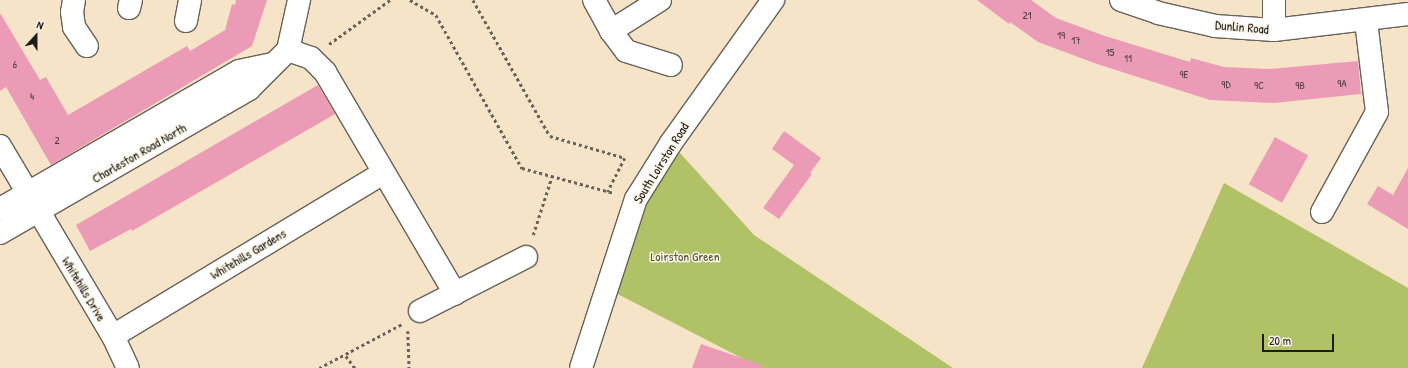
<!DOCTYPE html>
<html>
<head>
<meta charset="utf-8">
<style>
	body { margin:0 }
	#map { position:relative; width:1408px; height:368px; overflow:hidden; background:#f6e4c9; font-family:"Patrick Hand",sans-serif }
	div>[style] { position:absolute }
	.green>* { inset:0; background:#b0c265 }
	.building>* { inset:0; background:#ec9bb6; transform-origin:0 0 }
	.path>* { height:2.5px; margin-top:-1.25px; transform-origin:0; background:repeating-linear-gradient(90deg,#686259 0 3px,transparent 0 6px) }
	.roads { filter:drop-shadow(1px 0 #686259) drop-shadow(-1px 0 #686259) drop-shadow(0 1px #686259) drop-shadow(0 -1px #686259) }
	.minor>* { height:22px; margin:-11px; padding:0 11px; transform-origin:11px; border-radius:11px; background:#fff }
	span { translate:-50% -50%; white-space:nowrap; text-align:center; line-height:1.15; -webkit-text-stroke:3px #fcf5e5; paint-order:stroke }
	.number-label { font-size:11px; color:#503c42 }
	.number-label span { -webkit-text-stroke-width:0 }
	.street-label { font-size:13px; color:#1c1c1c }
	.park-label { font-size:13px; color:#505636 }
	.north { position:absolute; left:16px; top:16px; width:40px; height:40px; -webkit-text-stroke:3px #fcf5e5; paint-order:stroke; rotate:21deg; font-size:11px; font-weight:700; line-height:16px; text-align:center; color:#1c1c1c }
	.north::after { content:''; display:block; margin:auto; width:14px; height:18px; background:#1c1c1c; clip-path:polygon(50% 0,100% 100%,50% 72%,0 100%) }
	.scale { position:absolute; left:1262px; top:334px; width:72px; height:18px; box-sizing:border-box; border:2px solid #1c1c1c; border-top:0; padding-left:5px; font-size:12px; line-height:14px; white-space:nowrap; color:#1c1c1c; -webkit-text-stroke:3px #fcf5e5; paint-order:stroke }
</style>
</head>
<body>
<div id="map">
	<div class="green">
		<div style="clip-path:polygon(671px 143px,754px 235px,953px 368px,761px 368px,606px 288px)"></div>
		<div style="clip-path:polygon(1224px 183px,1408px 288px,1408px 368px,1142px 368px)"></div>
	</div>
	<div class="building">
		<div style="clip-path:polygon(236px 0,267px 0,252px 46px,51px 165px,6px 87px,0 91px,0 13px,40px 80px,46px 77px,68px 115px,187px 46px,190px 51px,225px 30px,232px 4px,235px 5px)"></div>
		<div style="clip-path:polygon(977px 0,1031px 0,1056px 18px,1105px 36px,1190px 62px,1191px 58px,1224px 67px,1269px 69px,1358px 61px,1361px 94px,1274px 103px,1210px 100px,1097px 64px,1038px 42px,1010px 22px,1009px 24px)"></div>
		<div style="clip-path:polygon(318px 85px,335px 114px,132px 231px,131px 229px,90px 251px,76px 225px)"></div>
		<div style="clip-path:polygon(784px 131px,821px 158px,810px 173px,812px 174px,779px 219px,763px 208px,794px 165px,772px 149px)"></div>
		<div style="left:1275px;top:137px;width:38px;height:54px;rotate:29deg"></div>
		<div style="clip-path:polygon(1408px 168px,1408px 229px,1367px 204px,1378px 186px,1393px 195px)"></div>
		<div style="clip-path:polygon(701px 344px,762px 365px,761px 368px,692px 368px)"></div>
	</div>
	<div class="path">
		<div style="left:410px;top:0;width:30px;rotate:30deg"></div>
		<div style="left:436px;top:15px;width:176px;rotate:60.7deg"></div>
		<div style="left:522px;top:168px;width:95px;rotate:15.2deg"></div>
		<div style="left:473px;top:0;width:156px;rotate:60.5deg"></div>
		<div style="left:550px;top:136px;width:78px;rotate:16.3deg"></div>
		<div style="left:625px;top:158px;width:38px;rotate:117deg"></div>
		<div style="left:329px;top:44px;width:75px;rotate:-35.8deg"></div>
		<div style="left:533px;top:235px;width:62px;rotate:-72.1deg"></div>
		<div style="left:408px;top:331px;width:37px;rotate:88deg"></div>
		<div style="left:346px;top:356px;width:15px;rotate:53deg"></div>
		<div style="left:319px;top:368px;width:94px;rotate:-27.9deg"></div>
	</div>
	<div class="roads">
		<div class="minor">
			<div style="left:74px;top:0;width:12px;rotate:99deg"></div>
			<div style="left:72px;top:12px;width:15px;rotate:82deg"></div>
			<div style="left:74px;top:27px;width:23px;rotate:56deg"></div>
			<div style="left:594px;top:0;width:35px;rotate:61deg"></div>
			<div style="left:611px;top:31px;width:25px;rotate:53deg"></div>
			<div style="left:626px;top:51px;width:47px;rotate:17.3deg"></div>
			<div style="left:1121px;top:0;width:39px;rotate:19deg"></div>
			<div style="left:1158px;top:13px;width:58px;rotate:12.8deg"></div>
			<div style="left:1215px;top:26px;width:59px;rotate:3.9deg"></div>
			<div style="left:1274px;top:30px;width:135px;rotate:-6.8deg"></div>
			<div style="left:129px;top:8px;width:8px;rotate:-76deg"></div>
			<div style="left:186px;top:21px;width:21px;rotate:-79deg"></div>
			<div style="left:1274px;top:30px;width:30px;rotate:-90deg"></div>
			<div style="left:611px;top:31px;width:58px;rotate:-32.3deg"></div>
			<div style="left:288px;top:50px;width:24px;rotate:19deg"></div>
			<div style="left:311px;top:58px;width:20px;rotate:45deg"></div>
			<div style="left:325px;top:72px;width:257px;rotate:59.6deg"></div>
			<div style="left:0;top:146px;width:221px;rotate:59.3deg"></div>
			<div style="left:113px;top:336px;width:35px;rotate:65deg"></div>
			<div style="left:0;top:209px;width:276px;rotate:-30deg"></div>
			<div style="left:239px;top:71px;width:34px;rotate:-12deg"></div>
			<div style="left:1322px;top:212px;width:114px;rotate:-61.2deg"></div>
			<div style="left:1377px;top:112px;width:92px;rotate:-96.9deg"></div>
			<div style="left:0;top:233px;width:288px;rotate:-30deg"></div>
			<div style="left:249px;top:89px;width:55px;rotate:-45deg"></div>
			<div style="left:288px;top:50px;width:51px;rotate:-77.6deg"></div>
			<div style="left:420px;top:311px;width:119px;rotate:-27deg"></div>
			<div style="left:113px;top:336px;width:315px;rotate:-31.1deg"></div>
			<div style="left:581px;top:368px;width:178px;rotate:-72deg"></div>
			<div style="left:636px;top:199px;width:66px;rotate:-58deg"></div>
			<div style="left:671px;top:143px;width:176px;rotate:-54.5deg"></div>
		</div>
	</div>
	<div class="number-label">
		<span style="left:1027px;top:15px">21</span>
		<span style="left:1061px;top:35px">19</span>
		<span style="left:1076px;top:40px">17</span>
		<span style="left:1110px;top:52px">15</span>
		<span style="left:1128px;top:58px">11</span>
		<span style="left:15px;top:64px">6</span>
		<span style="left:1184px;top:74px">9E</span>
		<span style="left:1342px;top:83px">9A</span>
		<span style="left:1226px;top:84px">9D</span>
		<span style="left:1259px;top:85px">9C</span>
		<span style="left:1300px;top:85px">9B</span>
		<span style="left:32px;top:96px">4</span>
		<span style="left:57px;top:140px">2</span>
	</div>
	<div class="street-label">
		<span style="left:1242px;top:27px;rotate:5deg">Dunlin Road</span>
		<span style="left:139px;top:153px;rotate:-30deg">Charleston Road North</span>
		<span style="left:661px;top:163px;rotate:-58deg">South Loirston Road</span>
		<span style="left:248px;top:254px;rotate:-31deg">Whitehills Gardens</span>
		<span style="left:84px;top:289px;rotate:59deg">Whitehills Drive</span>
	</div>
	<div class="park-label">
		<span style="left:685px;top:256px">Loirston Green</span>
	</div>
	<div class="north">N</div>
	<div class="scale">20 m</div>
</div>
</body>
</html>
